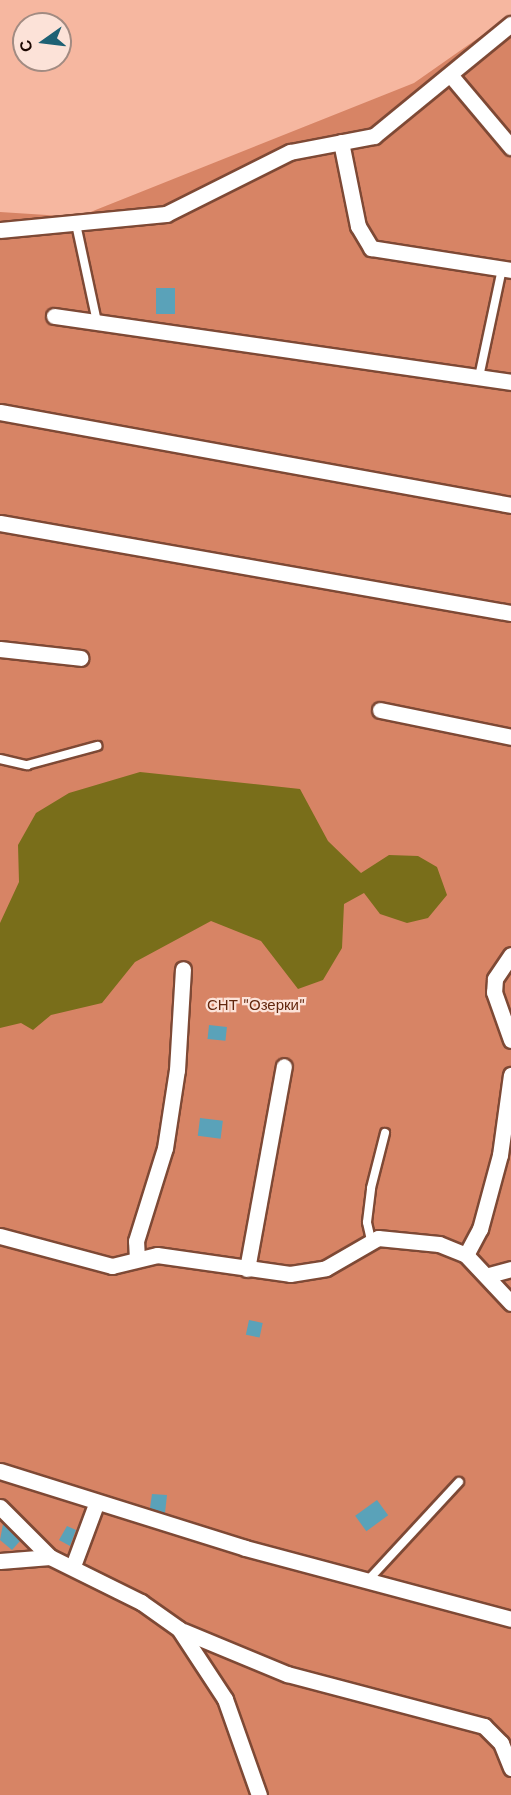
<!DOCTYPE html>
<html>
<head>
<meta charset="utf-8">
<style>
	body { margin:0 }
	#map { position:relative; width:511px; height:1795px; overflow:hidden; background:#f6b7a0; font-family:"Work Sans",sans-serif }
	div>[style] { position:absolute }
	.green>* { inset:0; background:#d78465 }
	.water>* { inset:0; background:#796e1a }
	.building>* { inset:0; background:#5aa2b9; transform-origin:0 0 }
	.roads { filter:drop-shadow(2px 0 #7e4935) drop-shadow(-2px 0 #7e4935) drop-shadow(0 2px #7e4935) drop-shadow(0 -2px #7e4935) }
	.service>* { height:8px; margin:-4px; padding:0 4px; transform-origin:4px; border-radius:4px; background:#fff }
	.minor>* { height:15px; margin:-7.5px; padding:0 7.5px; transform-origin:7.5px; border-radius:7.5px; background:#fff }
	span { translate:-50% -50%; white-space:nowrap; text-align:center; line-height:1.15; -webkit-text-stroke:4.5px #fce2d8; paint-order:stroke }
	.park-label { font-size:15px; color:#63270e }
	.north { position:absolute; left:12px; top:12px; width:60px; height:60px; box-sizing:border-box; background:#fce2d8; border:2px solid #a28b82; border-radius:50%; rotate:256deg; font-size:16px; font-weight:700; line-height:24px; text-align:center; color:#1c0802 }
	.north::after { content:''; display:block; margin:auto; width:21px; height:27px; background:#1e6174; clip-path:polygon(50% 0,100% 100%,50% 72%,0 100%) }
</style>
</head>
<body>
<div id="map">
	<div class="green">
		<div style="clip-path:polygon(511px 15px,511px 1795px,0 1795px,0 212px,78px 217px,414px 83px)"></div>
	</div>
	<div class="water">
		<div style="clip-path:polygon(140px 772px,300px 789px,328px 841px,361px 873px,389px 855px,418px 856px,437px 867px,447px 895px,428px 918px,407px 923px,380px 914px,364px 893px,344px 904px,342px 948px,323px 980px,298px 989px,261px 941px,211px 921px,135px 962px,102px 1003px,51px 1015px,33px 1030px,21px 1023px,0 1028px,0 923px,19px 882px,18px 845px,36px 813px,69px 793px)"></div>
	</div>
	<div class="building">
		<div style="left:156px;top:288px;width:19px;height:26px"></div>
		<div style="left:209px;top:1025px;width:18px;height:14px;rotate:6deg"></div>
		<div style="left:200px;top:1118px;width:23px;height:18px;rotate:7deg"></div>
		<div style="left:249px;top:1320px;width:14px;height:15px;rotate:12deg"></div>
		<div style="clip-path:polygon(152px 1494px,167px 1495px,165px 1513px,150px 1508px)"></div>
		<div style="left:377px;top:1500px;width:19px;height:27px;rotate:54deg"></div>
		<div style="clip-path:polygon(3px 1524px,20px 1541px,12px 1550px,0 1540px)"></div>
		<div style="clip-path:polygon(67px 1526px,76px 1530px,70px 1546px,59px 1540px)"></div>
	</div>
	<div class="roads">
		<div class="service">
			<div style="left:76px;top:224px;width:100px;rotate:77.9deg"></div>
			<div style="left:479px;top:377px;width:110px;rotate:-78deg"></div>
			<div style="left:0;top:759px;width:28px;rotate:13deg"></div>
			<div style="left:27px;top:765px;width:73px;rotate:-15.2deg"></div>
			<div style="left:371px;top:1240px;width:18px;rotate:-103deg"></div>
			<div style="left:367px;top:1222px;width:34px;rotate:-83deg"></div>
			<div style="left:371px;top:1188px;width:57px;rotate:-75.7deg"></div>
			<div style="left:370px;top:1578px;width:131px;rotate:-47.2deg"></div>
		</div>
		<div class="minor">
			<div style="left:452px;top:77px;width:92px;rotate:49.9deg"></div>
			<div style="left:341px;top:142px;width:86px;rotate:78.6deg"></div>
			<div style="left:358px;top:226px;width:26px;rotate:59deg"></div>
			<div style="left:371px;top:248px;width:142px;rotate:8.9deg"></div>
			<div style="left:0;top:230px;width:167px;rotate:-5.5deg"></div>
			<div style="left:166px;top:214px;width:139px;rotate:-26.6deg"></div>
			<div style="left:290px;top:152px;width:86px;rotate:-10.8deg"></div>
			<div style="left:374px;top:136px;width:177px;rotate:-39.3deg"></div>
			<div style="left:54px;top:316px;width:462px;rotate:8.2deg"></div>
			<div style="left:0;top:412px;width:519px;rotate:10.31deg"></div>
			<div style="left:0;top:523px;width:519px;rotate:9.99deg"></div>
			<div style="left:0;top:649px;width:81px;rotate:6.3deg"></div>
			<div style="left:380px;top:710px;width:134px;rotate:11.6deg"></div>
			<div style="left:511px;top:955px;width:29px;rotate:124deg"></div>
			<div style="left:495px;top:979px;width:13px;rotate:94deg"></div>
			<div style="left:494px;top:992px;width:51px;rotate:70.5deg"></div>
			<div style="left:0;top:1236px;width:116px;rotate:15deg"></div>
			<div style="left:112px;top:1266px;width:46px;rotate:-13.7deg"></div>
			<div style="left:157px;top:1255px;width:134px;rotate:8.1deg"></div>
			<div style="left:290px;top:1274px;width:36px;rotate:-9deg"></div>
			<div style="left:326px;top:1268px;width:60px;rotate:-30deg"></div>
			<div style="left:378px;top:1238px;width:61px;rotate:5.6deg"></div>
			<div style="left:439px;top:1244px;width:29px;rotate:22deg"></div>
			<div style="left:466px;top:1255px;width:66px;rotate:46.8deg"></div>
			<div style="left:466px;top:1255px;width:30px;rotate:-62deg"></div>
			<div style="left:480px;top:1229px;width:77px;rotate:-74.9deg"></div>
			<div style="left:500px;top:1155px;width:81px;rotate:-82.2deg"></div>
			<div style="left:137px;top:1259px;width:18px;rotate:-93deg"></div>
			<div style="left:136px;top:1241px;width:97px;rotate:-72.7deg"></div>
			<div style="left:165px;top:1148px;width:79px;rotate:-81.3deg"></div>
			<div style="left:177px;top:1070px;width:101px;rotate:-86.6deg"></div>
			<div style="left:247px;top:1269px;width:206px;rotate:-79.7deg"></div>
			<div style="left:489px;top:1275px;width:23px;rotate:-15deg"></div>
			<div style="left:0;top:1471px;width:257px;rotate:17.4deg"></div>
			<div style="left:245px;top:1548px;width:275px;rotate:14.9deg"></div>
			<div style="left:0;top:1507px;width:71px;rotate:45deg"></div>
			<div style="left:50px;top:1557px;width:102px;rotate:26.3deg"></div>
			<div style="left:141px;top:1602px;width:47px;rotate:35.4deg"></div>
			<div style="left:179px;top:1629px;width:84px;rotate:56.7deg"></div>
			<div style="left:225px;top:1699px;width:102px;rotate:70.5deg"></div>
			<div style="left:0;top:1561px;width:50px;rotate:-4.6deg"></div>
			<div style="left:73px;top:1566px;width:66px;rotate:-69.6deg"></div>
			<div style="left:183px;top:1631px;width:113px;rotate:22.5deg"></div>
			<div style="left:287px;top:1674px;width:204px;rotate:14.8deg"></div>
			<div style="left:484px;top:1726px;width:24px;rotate:45deg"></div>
			<div style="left:501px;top:1743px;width:27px;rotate:68deg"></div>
		</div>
	</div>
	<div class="park-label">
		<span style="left:256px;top:1006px">СНТ "Озерки"</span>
	</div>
	<div class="north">С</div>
</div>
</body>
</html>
